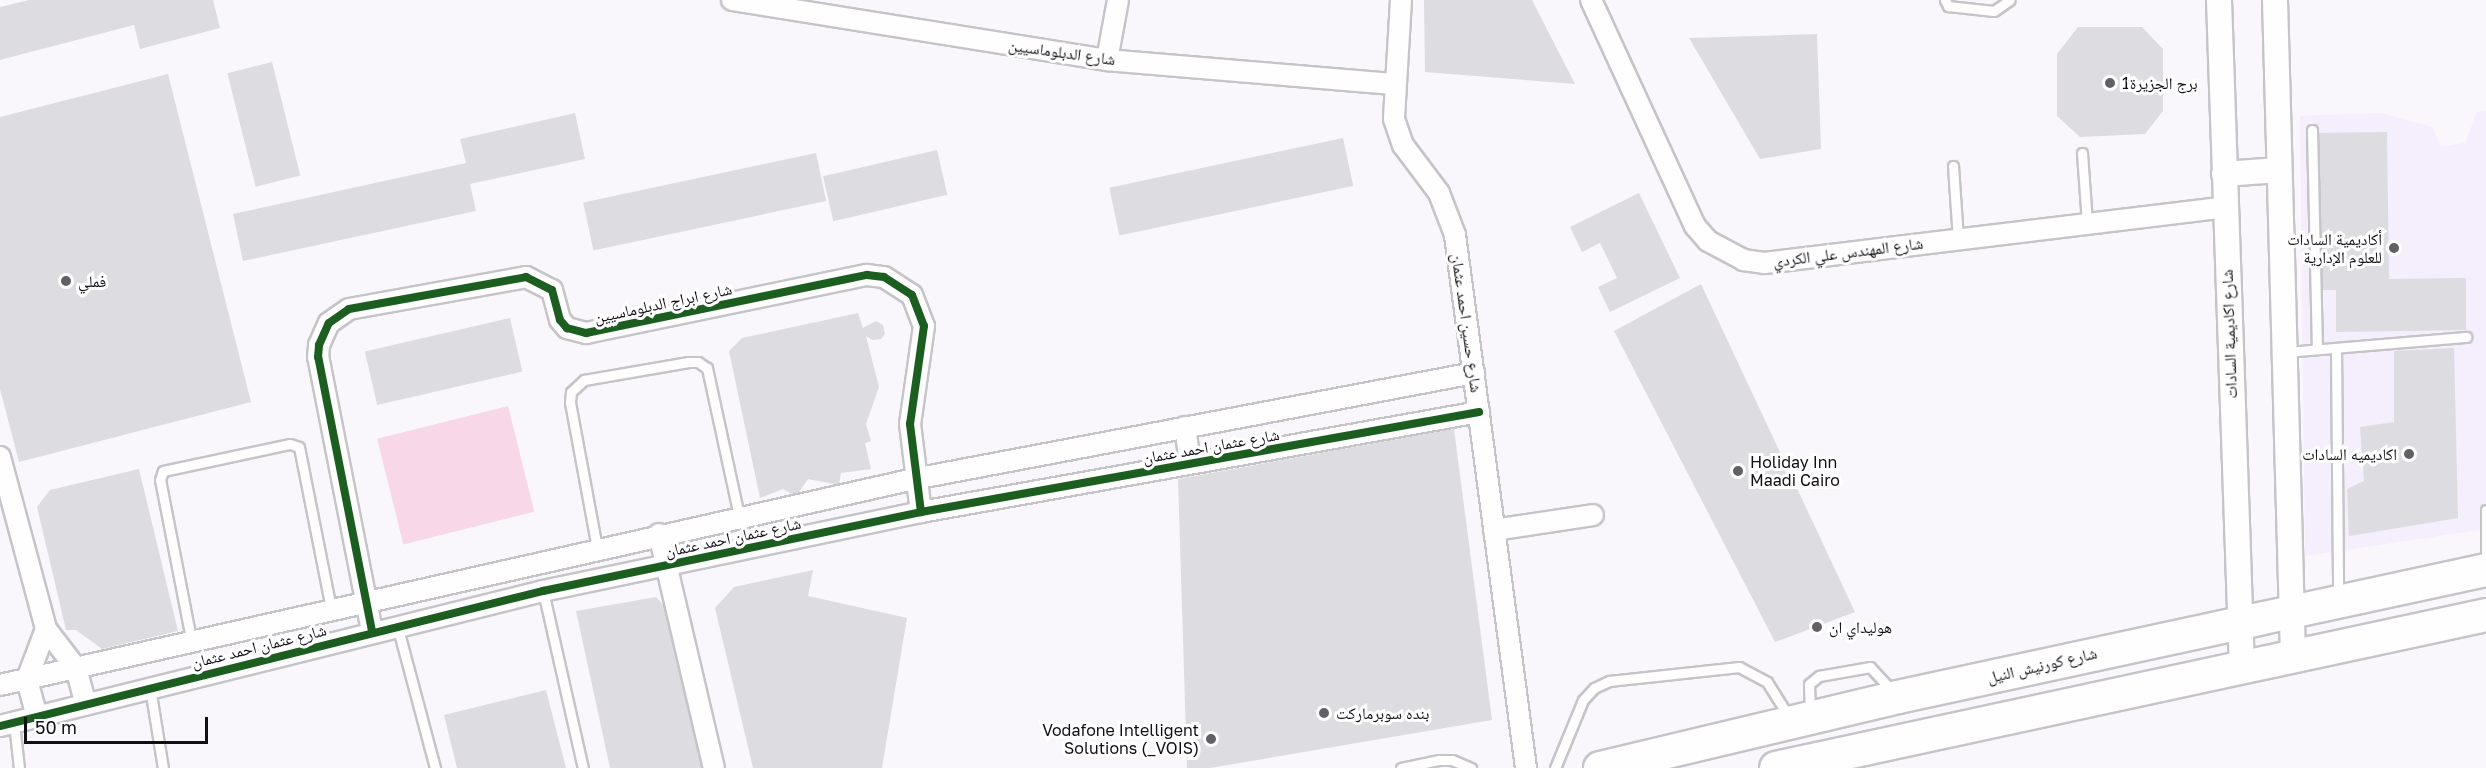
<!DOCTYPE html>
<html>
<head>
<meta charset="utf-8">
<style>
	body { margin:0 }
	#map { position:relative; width:2486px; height:768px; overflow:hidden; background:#f9f7fc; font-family:"Golos Text","Noto Naskh Arabic",sans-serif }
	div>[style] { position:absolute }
	.built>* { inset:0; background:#f4eefd }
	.green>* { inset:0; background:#f8d8e8; transform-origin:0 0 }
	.building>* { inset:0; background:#dcdce1; transform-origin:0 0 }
	.roads { filter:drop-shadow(2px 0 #c6c4c9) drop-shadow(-2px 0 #c6c4c9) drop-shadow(0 2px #c6c4c9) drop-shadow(0 -2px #c6c4c9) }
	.service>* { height:9px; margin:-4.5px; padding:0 4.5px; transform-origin:4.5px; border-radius:4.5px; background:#fefeff }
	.minor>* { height:20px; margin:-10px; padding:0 10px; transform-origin:10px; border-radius:10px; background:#fefeff }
	.tertiary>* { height:24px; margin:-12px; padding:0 12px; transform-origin:12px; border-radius:12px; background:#fefeff }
	.trunk>* { height:32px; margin:-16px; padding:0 16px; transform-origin:16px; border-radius:16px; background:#fefeff }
	.cycleway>* { height:8px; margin:-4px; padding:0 4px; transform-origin:4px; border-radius:4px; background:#1b5e20 }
	.dots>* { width:16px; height:16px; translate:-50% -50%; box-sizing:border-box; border:3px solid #fff; border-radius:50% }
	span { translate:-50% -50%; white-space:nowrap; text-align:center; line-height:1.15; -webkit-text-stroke:6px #fff; paint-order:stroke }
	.street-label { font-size:16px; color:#100f14 }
	.poi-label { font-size:16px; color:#100f14 }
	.left { translate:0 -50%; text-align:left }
	.right { translate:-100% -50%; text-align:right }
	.scale { position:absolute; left:24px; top:717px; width:184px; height:27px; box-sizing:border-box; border:3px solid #100f14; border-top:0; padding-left:8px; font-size:18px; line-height:21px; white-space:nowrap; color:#100f14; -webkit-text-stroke:4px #fff; paint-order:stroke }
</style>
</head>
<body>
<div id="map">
	<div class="built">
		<div style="clip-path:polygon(2486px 111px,2486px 529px,2305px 556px,2300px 116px,2381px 113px,2432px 127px,2441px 146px,2465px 143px,2477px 112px)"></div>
	</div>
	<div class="green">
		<div style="left:508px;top:406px;width:109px;height:135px;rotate:76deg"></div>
	</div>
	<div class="building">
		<div style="clip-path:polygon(29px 0,213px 0,220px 28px,140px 49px,134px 25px,0 60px,0 7px)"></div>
		<div style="clip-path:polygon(1424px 0,1532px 0,1575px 84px,1425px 72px)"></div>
		<div style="clip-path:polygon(2078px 27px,2142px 27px,2163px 49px,2163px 111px,2145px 134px,2080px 137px,2057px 116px,2057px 54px)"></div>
		<div style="clip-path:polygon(1817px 34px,1821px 149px,1760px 159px,1689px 38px)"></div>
		<div style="left:272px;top:62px;width:117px;height:46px;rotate:76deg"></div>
		<div style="clip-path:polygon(168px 74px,251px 402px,19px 462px,0 389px,0 117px)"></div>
		<div style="clip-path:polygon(575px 113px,585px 159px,470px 184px,476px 211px,243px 261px,233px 214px,466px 163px,460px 139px)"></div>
		<div style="clip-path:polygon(2387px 132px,2389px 279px,2466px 278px,2466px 330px,2336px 332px,2336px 290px,2319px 290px,2318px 133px)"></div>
		<div style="left:1343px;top:138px;width:49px;height:239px;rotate:78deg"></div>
		<div style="left:937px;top:150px;width:46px;height:117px;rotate:77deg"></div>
		<div style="left:816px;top:153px;width:49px;height:238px;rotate:78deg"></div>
		<div style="clip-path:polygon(1639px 193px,1680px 278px,1610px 312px,1598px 287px,1617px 278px,1600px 243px,1582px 252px,1570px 227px)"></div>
		<div style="clip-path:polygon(1701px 284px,1855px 612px,1775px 642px,1614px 331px)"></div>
		<div style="clip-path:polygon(858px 313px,863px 328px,876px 321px,883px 325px,885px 334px,881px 339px,872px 340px,866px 336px,879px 387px,866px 424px,871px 441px,865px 443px,871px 469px,841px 473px,839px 485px,808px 479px,799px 492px,792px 494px,783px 489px,760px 498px,729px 351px,742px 338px)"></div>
		<div style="left:510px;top:318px;width:55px;height:149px;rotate:77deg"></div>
		<div style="clip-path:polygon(2454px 348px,2458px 518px,2349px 536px,2347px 489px,2364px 481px,2360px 427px,2394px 422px,2394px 351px)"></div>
		<div style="clip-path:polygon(1454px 429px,1492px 720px,1210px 768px,1187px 768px,1178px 479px)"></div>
		<div style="clip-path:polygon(139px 469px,178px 631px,102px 649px,76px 630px,66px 630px,37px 507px,50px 490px)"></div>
		<div style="clip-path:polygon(813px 570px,808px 596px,907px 618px,882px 768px,753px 768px,715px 608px,734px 587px)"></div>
		<div style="clip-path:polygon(656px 597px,670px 612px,703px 768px,610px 768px,576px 611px)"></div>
		<div style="clip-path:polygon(546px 690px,566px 768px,457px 768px,444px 715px)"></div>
	</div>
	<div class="roads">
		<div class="service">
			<div style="left:1945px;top:0;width:7px;rotate:63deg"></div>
			<div style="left:1948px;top:6px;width:46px;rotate:6.2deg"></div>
			<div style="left:1994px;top:11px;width:19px;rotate:-35deg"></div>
			<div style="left:2312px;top:130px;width:219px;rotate:88.7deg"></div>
			<div style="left:2082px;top:153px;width:70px;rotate:85.9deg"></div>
			<div style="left:1953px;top:166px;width:73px;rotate:86.1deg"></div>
			<div style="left:2336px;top:348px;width:250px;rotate:89.5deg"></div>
			<div style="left:2286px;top:352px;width:181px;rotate:-4.8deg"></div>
			<div style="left:597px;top:548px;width:148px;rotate:-100.5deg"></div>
			<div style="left:570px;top:402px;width:10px;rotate:-84deg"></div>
			<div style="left:571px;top:392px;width:18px;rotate:-43deg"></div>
			<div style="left:584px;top:380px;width:106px;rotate:-9.8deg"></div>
			<div style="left:688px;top:362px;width:10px"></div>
			<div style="left:698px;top:362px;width:11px;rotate:34deg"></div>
			<div style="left:707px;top:368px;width:151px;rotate:77.8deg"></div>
			<div style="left:2486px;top:567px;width:57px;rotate:-90deg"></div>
			<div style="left:543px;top:591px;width:181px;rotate:77.3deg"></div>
			<div style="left:397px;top:625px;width:148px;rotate:75.1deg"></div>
			<div style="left:191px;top:639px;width:162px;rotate:-101deg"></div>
			<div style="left:160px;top:480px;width:9px;rotate:-72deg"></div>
			<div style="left:163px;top:471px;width:130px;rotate:-12deg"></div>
			<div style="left:290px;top:444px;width:9px;rotate:18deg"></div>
			<div style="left:299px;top:447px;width:165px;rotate:78.8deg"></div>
			<div style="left:150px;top:688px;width:81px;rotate:80.8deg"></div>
			<div style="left:1810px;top:713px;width:29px;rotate:-92deg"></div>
			<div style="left:1809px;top:684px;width:13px;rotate:-39deg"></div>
			<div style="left:1819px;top:676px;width:52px;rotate:-10deg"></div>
			<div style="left:1870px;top:667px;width:35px;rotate:47deg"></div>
			<div style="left:14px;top:723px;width:45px;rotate:83.7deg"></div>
			<div style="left:1401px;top:768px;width:39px;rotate:-12deg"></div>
			<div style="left:1439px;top:760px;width:13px"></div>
			<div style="left:1452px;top:760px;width:21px;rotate:23deg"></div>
			<div style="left:1555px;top:768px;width:74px;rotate:-67.6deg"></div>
			<div style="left:1583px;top:700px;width:16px;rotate:-47deg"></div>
			<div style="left:1594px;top:688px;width:17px;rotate:-25deg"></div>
			<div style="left:1609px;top:681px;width:131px;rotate:-6.1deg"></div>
			<div style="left:1739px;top:667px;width:32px;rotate:28deg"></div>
			<div style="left:1767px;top:682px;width:41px;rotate:57.8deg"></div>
		</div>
		<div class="minor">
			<div style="left:732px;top:0;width:380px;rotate:9.1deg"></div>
			<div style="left:1107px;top:60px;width:289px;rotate:4.8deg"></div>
			<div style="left:1401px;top:0;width:119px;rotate:93.4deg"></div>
			<div style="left:1394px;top:119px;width:28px;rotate:71deg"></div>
			<div style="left:1403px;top:145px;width:60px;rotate:53.1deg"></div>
			<div style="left:1439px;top:193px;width:45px;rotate:69.1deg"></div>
			<div style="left:1455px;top:235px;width:538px;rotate:82.41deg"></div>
			<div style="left:1591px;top:0;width:249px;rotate:65.3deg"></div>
			<div style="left:1695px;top:226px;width:20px;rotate:49deg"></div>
			<div style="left:1708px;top:241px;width:40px;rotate:28deg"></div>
			<div style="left:1743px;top:260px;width:21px;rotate:8deg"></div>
			<div style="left:1764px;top:263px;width:464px;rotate:-6.9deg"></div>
			<div style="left:1107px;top:60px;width:61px;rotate:-79.6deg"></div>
			<div style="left:1185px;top:427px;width:36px;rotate:82deg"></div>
			<div style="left:0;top:457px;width:178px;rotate:75deg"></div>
			<div style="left:46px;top:629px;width:49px;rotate:52.4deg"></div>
			<div style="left:76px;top:668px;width:38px;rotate:75deg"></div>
			<div style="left:1494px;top:530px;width:100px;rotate:-8.6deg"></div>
			<div style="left:659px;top:534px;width:240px;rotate:76.8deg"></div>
			<div style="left:372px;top:631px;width:279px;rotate:-101.1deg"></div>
			<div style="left:318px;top:357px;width:12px;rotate:-85deg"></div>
			<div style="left:319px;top:345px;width:24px;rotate:-66deg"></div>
			<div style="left:329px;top:323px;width:24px;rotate:-35deg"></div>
			<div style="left:349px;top:309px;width:180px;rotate:-10.2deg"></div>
			<div style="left:526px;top:277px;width:29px;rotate:27deg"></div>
			<div style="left:552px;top:290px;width:31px;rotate:75deg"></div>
			<div style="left:560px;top:320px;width:11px;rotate:49deg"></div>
			<div style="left:567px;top:328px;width:20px;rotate:15deg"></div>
			<div style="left:586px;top:333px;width:287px;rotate:-11.7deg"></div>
			<div style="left:867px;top:275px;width:17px;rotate:7deg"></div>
			<div style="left:884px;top:277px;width:33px;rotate:33deg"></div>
			<div style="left:912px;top:295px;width:33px;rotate:69deg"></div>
			<div style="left:924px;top:326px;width:99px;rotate:98.1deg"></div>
			<div style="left:910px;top:424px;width:89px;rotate:82.9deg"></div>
			<div style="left:0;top:685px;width:937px;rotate:-12.7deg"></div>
			<div style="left:914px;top:479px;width:570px;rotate:-10.72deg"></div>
			<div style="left:37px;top:717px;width:39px;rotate:-105deg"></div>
			<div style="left:27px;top:679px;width:53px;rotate:-69.2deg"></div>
			<div style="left:0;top:726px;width:560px;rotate:-13.96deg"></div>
			<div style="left:543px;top:591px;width:386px;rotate:-11.8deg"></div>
			<div style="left:921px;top:512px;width:567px;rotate:-10.16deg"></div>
		</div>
		<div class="tertiary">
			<div style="left:2219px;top:0;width:668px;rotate:88.03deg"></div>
			<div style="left:2275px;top:0;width:657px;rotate:88.43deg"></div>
			<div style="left:2224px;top:174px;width:55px;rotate:-4.2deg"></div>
		</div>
		<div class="trunk">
			<div style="left:1600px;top:768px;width:306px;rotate:-13.4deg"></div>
			<div style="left:1898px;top:697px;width:602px;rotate:-12.19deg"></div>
			<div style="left:1776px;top:768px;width:726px;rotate:-12.16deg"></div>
		</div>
	</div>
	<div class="cycleway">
		<div style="left:372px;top:631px;width:279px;rotate:-101.1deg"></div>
		<div style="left:318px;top:357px;width:12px;rotate:-85deg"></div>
		<div style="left:319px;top:345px;width:24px;rotate:-66deg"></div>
		<div style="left:329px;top:323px;width:24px;rotate:-35deg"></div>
		<div style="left:349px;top:309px;width:180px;rotate:-10.2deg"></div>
		<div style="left:526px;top:277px;width:29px;rotate:27deg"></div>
		<div style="left:552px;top:290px;width:31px;rotate:75deg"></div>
		<div style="left:560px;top:320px;width:11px;rotate:49deg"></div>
		<div style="left:567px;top:328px;width:20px;rotate:15deg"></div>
		<div style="left:586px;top:333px;width:287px;rotate:-11.7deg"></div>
		<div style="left:867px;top:275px;width:17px;rotate:7deg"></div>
		<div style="left:884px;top:277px;width:33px;rotate:33deg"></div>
		<div style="left:912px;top:295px;width:33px;rotate:69deg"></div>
		<div style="left:924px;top:326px;width:99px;rotate:98.1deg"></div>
		<div style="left:910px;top:424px;width:89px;rotate:82.9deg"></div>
		<div style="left:0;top:726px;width:560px;rotate:-13.96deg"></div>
		<div style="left:543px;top:591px;width:386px;rotate:-11.8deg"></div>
		<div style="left:921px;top:512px;width:567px;rotate:-10.16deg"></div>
	</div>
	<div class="dots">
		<div style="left:2110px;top:83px;background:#626065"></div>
		<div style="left:2394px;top:248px;background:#626065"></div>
		<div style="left:66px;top:281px;background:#626065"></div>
		<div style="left:2409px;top:454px;background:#626065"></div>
		<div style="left:1738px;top:471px;background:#626065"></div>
		<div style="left:1817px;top:627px;background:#626065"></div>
		<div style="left:1324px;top:713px;background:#626065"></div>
		<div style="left:1211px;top:739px;background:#626065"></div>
	</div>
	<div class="street-label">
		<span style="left:1062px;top:52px;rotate:8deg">شارع الدبلوماسيين</span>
		<span style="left:1848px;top:252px;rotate:-7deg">شارع المهندس علي الكردي</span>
		<span style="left:663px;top:303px;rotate:-12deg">شارع ابراج الدبلوماسيين</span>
		<span style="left:1467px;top:323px;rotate:82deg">شارع حسين احمد عثمان</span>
		<span style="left:2229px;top:334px;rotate:-92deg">شارع اكاديمية السادات</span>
		<span style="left:1211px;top:446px;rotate:-10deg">شارع عثمان احمد عثمان</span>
		<span style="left:733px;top:537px;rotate:-12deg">شارع عثمان احمد عثمان</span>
		<span style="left:259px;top:646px;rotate:-14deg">شارع عثمان احمد عثمان</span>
		<span style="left:2042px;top:665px;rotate:-13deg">شارع كورنيش النيل</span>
	</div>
	<div class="poi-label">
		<span class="left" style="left:2122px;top:83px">برج الجزيرة1</span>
		<span class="right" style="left:2382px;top:248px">أكاديمية السادات<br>للعلوم الإدارية</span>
		<span class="left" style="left:78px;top:281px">فملي</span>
		<span class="right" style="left:2397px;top:454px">اكاديميه السادات</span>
		<span class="left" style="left:1750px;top:471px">Holiday Inn<br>Maadi Cairo</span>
		<span class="left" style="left:1829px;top:627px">هوليداي ان</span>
		<span class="left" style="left:1336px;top:713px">بنده سوبرماركت</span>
		<span class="right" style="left:1199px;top:739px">Vodafone Intelligent<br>Solutions (_VOIS)</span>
	</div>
	<div class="scale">50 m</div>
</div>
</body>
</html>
